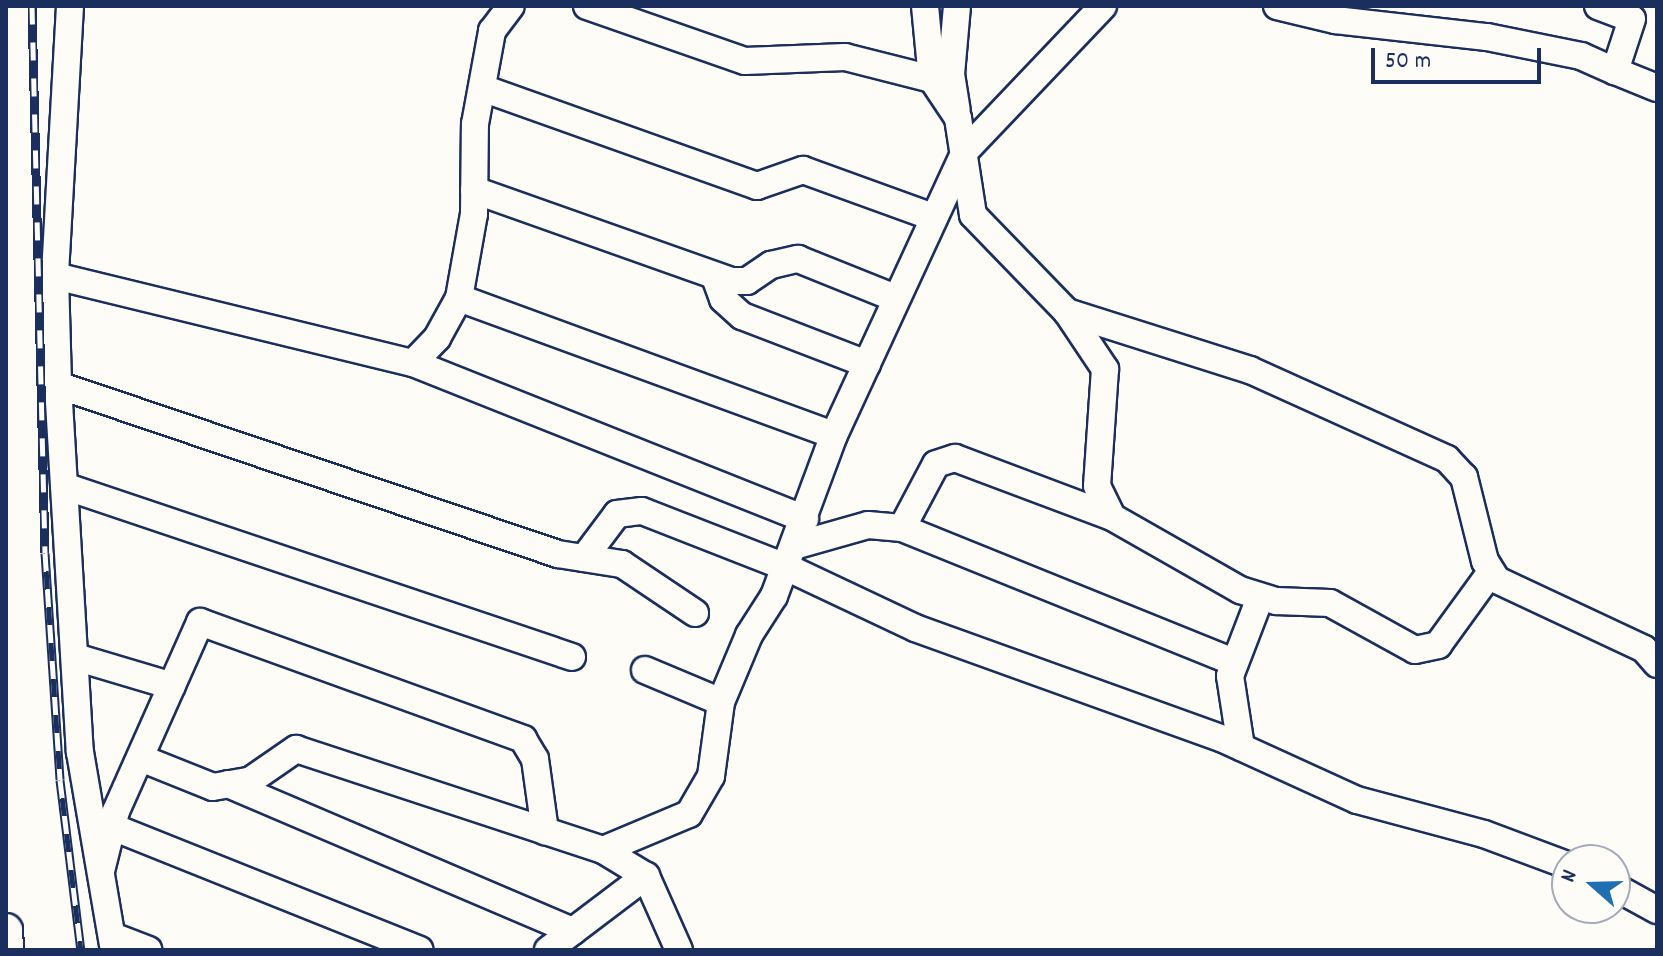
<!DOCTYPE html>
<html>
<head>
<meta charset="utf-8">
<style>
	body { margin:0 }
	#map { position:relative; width:1663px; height:956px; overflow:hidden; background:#fdfcf7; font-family:Dekko,sans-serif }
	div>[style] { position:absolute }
	.roads { filter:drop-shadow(2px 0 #1b2f5e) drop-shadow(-2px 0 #1b2f5e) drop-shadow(0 2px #1b2f5e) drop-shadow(0 -2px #1b2f5e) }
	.minor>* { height:26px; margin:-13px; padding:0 13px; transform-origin:13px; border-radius:13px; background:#fdfcf7 }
	.tertiary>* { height:32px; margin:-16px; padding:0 16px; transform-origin:16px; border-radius:16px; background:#fdfcf7 }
	.rail>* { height:9px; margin-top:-4.5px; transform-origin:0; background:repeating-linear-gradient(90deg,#fdfcf7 0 18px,#1b2f5e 0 36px); box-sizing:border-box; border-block:2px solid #1b2f5e }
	span { translate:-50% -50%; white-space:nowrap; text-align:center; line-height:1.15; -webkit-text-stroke:8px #fdfcf7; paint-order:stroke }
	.frame { position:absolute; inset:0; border:8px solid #1b2f5e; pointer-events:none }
	.north { position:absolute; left:1551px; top:844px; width:80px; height:80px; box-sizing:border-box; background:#fdfcf7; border:2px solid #a3aaba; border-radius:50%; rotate:290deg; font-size:22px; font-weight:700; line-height:32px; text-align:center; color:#1b2f5e }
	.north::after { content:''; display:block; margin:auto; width:28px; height:36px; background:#1f6fb2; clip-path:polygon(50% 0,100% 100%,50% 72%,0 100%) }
	.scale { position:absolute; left:1371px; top:48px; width:170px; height:36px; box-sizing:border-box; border:4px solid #1b2f5e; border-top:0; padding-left:10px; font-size:24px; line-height:28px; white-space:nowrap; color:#1b2f5e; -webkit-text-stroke:6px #fdfcf7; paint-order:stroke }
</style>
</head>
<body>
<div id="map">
	<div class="roads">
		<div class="minor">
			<div style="left:70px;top:6px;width:270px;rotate:93.2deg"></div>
			<div style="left:55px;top:276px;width:109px;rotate:88.4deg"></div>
			<div style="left:58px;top:385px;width:368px;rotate:86.6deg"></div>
			<div style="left:80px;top:752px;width:201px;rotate:80.3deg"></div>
			<div style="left:587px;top:6px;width:167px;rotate:19.2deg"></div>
			<div style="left:745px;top:61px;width:100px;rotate:-2.3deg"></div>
			<div style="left:845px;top:57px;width:90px;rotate:14.2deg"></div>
			<div style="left:925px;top:6px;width:73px;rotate:84.5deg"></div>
			<div style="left:932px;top:79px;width:47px;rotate:56.3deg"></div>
			<div style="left:958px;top:118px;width:98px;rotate:81.2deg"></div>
			<div style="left:973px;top:215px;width:135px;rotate:45.9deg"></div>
			<div style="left:1067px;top:312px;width:69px;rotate:56.3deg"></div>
			<div style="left:1105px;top:369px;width:117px;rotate:93.9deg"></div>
			<div style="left:1097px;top:486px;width:34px;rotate:64deg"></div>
			<div style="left:1112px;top:517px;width:147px;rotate:29.7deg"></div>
			<div style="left:1240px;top:590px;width:38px;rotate:17deg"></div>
			<div style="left:1276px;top:601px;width:54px;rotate:2.1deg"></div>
			<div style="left:1330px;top:603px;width:97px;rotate:28.9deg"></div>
			<div style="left:1415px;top:650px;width:24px;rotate:-12deg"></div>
			<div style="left:1438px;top:645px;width:90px;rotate:-54deg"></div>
			<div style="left:957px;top:6px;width:68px;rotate:95deg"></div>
			<div style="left:951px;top:74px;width:36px;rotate:81deg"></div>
			<div style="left:1277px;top:6px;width:60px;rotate:13.6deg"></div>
			<div style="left:1335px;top:20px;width:153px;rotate:6.4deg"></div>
			<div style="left:1487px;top:37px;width:96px;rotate:11.4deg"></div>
			<div style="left:1581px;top:56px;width:37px;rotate:24deg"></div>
			<div style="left:1598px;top:6px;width:36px;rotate:21deg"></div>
			<div style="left:1632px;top:19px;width:55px;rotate:108.1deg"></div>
			<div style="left:1615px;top:71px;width:45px;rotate:22deg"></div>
			<div style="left:482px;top:88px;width:292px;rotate:19.6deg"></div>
			<div style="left:757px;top:186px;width:49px;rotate:-19.2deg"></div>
			<div style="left:803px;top:170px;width:138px;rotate:19.9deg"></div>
			<div style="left:474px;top:190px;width:273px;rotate:19.5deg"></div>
			<div style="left:731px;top:281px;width:16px"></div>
			<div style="left:747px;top:281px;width:29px;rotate:-34deg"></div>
			<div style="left:771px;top:265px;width:28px;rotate:-13deg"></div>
			<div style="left:798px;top:259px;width:105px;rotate:21.9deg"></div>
			<div style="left:55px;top:276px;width:368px;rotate:13.7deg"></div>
			<div style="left:413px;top:363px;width:422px;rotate:21.7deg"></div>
			<div style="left:715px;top:277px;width:23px;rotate:70deg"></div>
			<div style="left:723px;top:299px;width:25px;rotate:42deg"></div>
			<div style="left:742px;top:316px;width:134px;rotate:21deg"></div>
			<div style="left:459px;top:298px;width:399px;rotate:20.1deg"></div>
			<div style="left:1067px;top:312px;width:192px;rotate:17.6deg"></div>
			<div style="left:1250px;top:370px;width:216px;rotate:24.3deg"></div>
			<div style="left:1447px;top:459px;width:25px;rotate:47deg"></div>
			<div style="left:1464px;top:477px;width:87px;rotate:76deg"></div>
			<div style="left:1485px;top:561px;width:22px;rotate:58deg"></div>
			<div style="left:1497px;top:580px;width:162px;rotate:25.1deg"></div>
			<div style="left:1644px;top:649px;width:20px;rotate:49deg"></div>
			<div style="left:413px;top:363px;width:35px;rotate:-46deg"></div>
			<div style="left:437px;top:338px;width:46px;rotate:-61.2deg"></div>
			<div style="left:459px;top:298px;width:85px;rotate:-79.9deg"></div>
			<div style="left:474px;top:214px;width:90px;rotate:-89.4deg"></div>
			<div style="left:475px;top:124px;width:95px;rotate:-79.6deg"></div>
			<div style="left:492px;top:31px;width:31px;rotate:-53deg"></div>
			<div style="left:58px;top:385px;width:528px;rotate:18.68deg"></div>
			<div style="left:558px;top:554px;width:65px;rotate:8.9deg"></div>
			<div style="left:622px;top:564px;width:88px;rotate:33.9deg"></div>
			<div style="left:64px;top:486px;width:536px;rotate:18.6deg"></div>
			<div style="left:902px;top:528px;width:72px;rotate:-62deg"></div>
			<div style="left:936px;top:464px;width:20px;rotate:-18deg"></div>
			<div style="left:955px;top:458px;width:168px;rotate:20.6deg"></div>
			<div style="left:794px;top:546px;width:77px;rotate:-15.8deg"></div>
			<div style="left:868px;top:525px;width:34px;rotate:5deg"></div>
			<div style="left:902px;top:528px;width:357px;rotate:22deg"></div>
			<div style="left:584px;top:558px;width:55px;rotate:-53.1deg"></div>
			<div style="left:617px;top:514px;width:25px;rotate:-7deg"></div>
			<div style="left:642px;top:511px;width:155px;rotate:21.3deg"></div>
			<div style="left:786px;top:567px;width:143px;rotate:25.3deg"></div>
			<div style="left:915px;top:628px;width:327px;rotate:19.8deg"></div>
			<div style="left:1223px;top:739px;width:147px;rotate:24.5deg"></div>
			<div style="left:1357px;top:800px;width:131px;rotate:15deg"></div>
			<div style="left:1484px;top:834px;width:89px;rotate:20.5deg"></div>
			<div style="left:75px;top:657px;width:101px;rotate:16.6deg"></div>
			<div style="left:645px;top:670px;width:82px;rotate:22.8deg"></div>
			<div style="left:1241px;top:747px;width:72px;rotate:-98.8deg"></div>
			<div style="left:1230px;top:676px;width:84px;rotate:-69deg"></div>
			<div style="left:143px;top:759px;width:75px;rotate:21.8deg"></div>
			<div style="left:213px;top:787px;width:39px;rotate:-10deg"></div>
			<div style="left:251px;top:780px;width:55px;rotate:-34.6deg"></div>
			<div style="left:296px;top:749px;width:323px;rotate:18.2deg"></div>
			<div style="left:603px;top:850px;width:50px;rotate:31.2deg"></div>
			<div style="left:646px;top:876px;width:81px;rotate:66deg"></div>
			<div style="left:228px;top:784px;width:375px;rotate:23.1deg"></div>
			<div style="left:115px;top:828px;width:328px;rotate:21.8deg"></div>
			<div style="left:603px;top:850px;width:93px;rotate:-22.7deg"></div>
			<div style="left:689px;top:814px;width:44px;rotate:-59.9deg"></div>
			<div style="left:711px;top:776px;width:75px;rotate:-82.3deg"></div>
			<div style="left:721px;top:702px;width:73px;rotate:-67.3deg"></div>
			<div style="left:749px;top:635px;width:46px;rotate:-57.3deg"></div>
			<div style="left:774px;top:596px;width:172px;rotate:-69.6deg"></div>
			<div style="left:834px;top:435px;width:313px;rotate:-65.2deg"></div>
			<div style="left:965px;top:151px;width:200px;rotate:-46.4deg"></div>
			<div style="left:101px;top:871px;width:62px;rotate:-76deg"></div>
			<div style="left:116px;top:811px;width:207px;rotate:-66deg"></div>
			<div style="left:200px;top:622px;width:344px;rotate:19.9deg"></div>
			<div style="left:523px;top:739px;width:23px;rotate:59deg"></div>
			<div style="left:535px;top:759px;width:73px;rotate:82.1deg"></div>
			<div style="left:1615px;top:887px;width:48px;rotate:28.7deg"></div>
			<div style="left:112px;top:936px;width:39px;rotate:21deg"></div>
			<div style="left:548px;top:950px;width:123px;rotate:-37.1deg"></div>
		</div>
		<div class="tertiary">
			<div style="left:6px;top:930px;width:20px;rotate:87deg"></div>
		</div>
	</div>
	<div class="rail">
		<div style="left:32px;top:6px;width:547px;rotate:88.64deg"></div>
		<div style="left:45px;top:553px;width:227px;rotate:86.2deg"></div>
		<div style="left:60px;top:780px;width:171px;rotate:83deg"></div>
	</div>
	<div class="frame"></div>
	<div class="north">N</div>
	<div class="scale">50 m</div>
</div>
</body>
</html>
